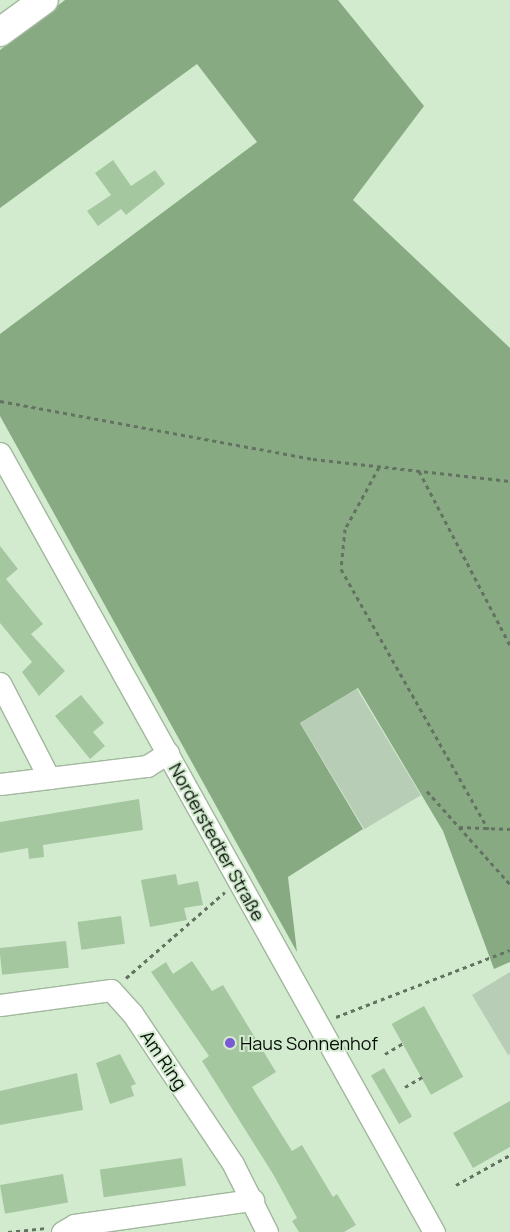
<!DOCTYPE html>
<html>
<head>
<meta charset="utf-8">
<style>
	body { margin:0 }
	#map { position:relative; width:510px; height:1232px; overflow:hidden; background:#d2ebcf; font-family:Manrope,sans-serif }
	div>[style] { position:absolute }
	.green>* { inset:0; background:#b8cdb5; transform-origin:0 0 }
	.forest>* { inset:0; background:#88aa83 }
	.building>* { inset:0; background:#a5c7a0; transform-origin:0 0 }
	.path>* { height:3px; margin-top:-1.5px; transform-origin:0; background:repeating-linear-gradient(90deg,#637261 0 4px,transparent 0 8px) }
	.roads { filter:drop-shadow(1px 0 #a1b89d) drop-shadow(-1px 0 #a1b89d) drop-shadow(0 1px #a1b89d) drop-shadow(0 -1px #a1b89d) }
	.minor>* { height:21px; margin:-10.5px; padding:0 10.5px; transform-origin:10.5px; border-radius:10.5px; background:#fff }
	.major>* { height:28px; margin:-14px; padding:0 14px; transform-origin:14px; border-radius:14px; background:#fff }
	.dots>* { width:14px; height:14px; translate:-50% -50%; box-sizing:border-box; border:2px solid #d2ebcf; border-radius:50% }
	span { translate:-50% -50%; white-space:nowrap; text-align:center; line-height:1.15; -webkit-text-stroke:4px #d2ebcf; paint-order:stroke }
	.street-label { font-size:18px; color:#070e06 }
	.poi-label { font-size:18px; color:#070e06 }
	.left { translate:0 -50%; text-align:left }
</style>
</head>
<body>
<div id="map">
	<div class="green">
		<div style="left:357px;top:689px;width:124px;height:66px;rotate:59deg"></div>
		<div style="clip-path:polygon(510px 972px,510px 1054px,508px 1055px,472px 995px)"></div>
	</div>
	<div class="forest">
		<div style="clip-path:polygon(65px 0,338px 0,424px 106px,353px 200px,510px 348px,510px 962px,494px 969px,443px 831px,358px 688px,300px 723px,363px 829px,288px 877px,297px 952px,0 416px,0 334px,257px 142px,197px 64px,0 208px,0 50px)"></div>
	</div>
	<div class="building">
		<div style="clip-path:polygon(113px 160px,131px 186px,155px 170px,165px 184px,126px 215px,121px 209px,98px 226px,87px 211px,111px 195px,95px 173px)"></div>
		<div style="clip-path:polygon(0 546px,18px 569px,6px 579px,43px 624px,31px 634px,65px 671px,39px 696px,22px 672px,32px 662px,0 623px)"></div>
		<div style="clip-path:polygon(81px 695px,104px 723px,93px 732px,105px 746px,90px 759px,55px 716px)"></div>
		<div style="clip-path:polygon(139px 799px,143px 830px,43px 845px,44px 857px,29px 859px,28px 848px,0 853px,0 822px)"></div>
		<div style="clip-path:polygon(176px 874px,178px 885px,198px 881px,203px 905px,184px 908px,187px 920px,150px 927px,141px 880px)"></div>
		<div style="left:121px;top:916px;width:28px;height:44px;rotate:82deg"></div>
		<div style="left:66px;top:941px;width:27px;height:67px;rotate:84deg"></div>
		<div style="clip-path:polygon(192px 961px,212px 991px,223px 985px,276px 1072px,252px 1087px,292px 1151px,302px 1145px,333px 1197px,337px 1194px,356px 1225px,344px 1232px,299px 1232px,292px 1221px,297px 1218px,273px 1174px,202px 1061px,209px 1056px,151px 972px,166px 962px,173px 974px)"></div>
		<div style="left:424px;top:1006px;width:81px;height:37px;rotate:61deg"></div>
		<div style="clip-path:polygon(120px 1054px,136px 1084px,131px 1086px,134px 1096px,110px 1104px,96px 1063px)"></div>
		<div style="left:384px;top:1068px;width:56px;height:15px;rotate:60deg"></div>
		<div style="clip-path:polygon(77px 1073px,83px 1110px,0 1125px,0 1091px)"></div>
		<div style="clip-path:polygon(510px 1101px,510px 1147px,473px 1168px,453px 1133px)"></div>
		<div style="left:182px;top:1158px;width:28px;height:83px;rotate:82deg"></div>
		<div style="left:63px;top:1174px;width:29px;height:64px;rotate:80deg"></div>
	</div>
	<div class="path">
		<div style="left:0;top:401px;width:318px;rotate:10.5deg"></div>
		<div style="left:313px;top:459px;width:198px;rotate:6.4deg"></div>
		<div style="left:379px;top:467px;width:71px;rotate:118.7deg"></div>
		<div style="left:345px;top:529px;width:40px;rotate:95.7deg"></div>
		<div style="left:341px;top:569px;width:299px;rotate:60.5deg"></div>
		<div style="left:419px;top:471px;width:196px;rotate:62.4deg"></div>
		<div style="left:427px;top:791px;width:125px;rotate:48.3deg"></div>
		<div style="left:459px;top:827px;width:51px;rotate:2.2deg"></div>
		<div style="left:126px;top:978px;width:131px;rotate:-41deg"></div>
		<div style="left:336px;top:1017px;width:186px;rotate:-21.1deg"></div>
		<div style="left:385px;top:1054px;width:21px;rotate:-31deg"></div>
		<div style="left:405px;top:1087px;width:20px;rotate:-30deg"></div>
		<div style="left:456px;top:1185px;width:62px;rotate:-29.1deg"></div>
		<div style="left:8px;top:1232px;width:37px;rotate:-6deg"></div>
	</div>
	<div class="roads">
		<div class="minor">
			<div style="left:0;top:453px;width:892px;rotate:60.88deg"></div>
			<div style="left:0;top:683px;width:107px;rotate:62.7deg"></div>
			<div style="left:49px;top:778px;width:49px;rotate:173deg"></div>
			<div style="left:49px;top:778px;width:99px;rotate:-7deg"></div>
			<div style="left:147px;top:766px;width:25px;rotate:-32deg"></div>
			<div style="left:0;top:1005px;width:112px;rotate:-7.7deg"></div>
			<div style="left:111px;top:990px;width:31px;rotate:48deg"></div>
			<div style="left:132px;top:1013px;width:182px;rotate:56.2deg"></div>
			<div style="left:233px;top:1164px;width:76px;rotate:63.4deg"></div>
			<div style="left:62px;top:1232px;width:14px;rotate:-30deg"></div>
			<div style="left:74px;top:1225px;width:181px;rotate:-8deg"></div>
		</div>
		<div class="major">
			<div style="left:0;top:32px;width:54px;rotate:-36deg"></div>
		</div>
	</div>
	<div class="dots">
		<div style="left:230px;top:1043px;background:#7959d4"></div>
	</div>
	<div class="street-label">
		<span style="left:217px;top:842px;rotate:61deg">Norderstedter Straße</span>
		<span style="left:164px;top:1060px;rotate:56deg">Am Ring</span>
	</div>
	<div class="poi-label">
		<span class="left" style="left:240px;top:1043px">Haus Sonnenhof</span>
	</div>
</div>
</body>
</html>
